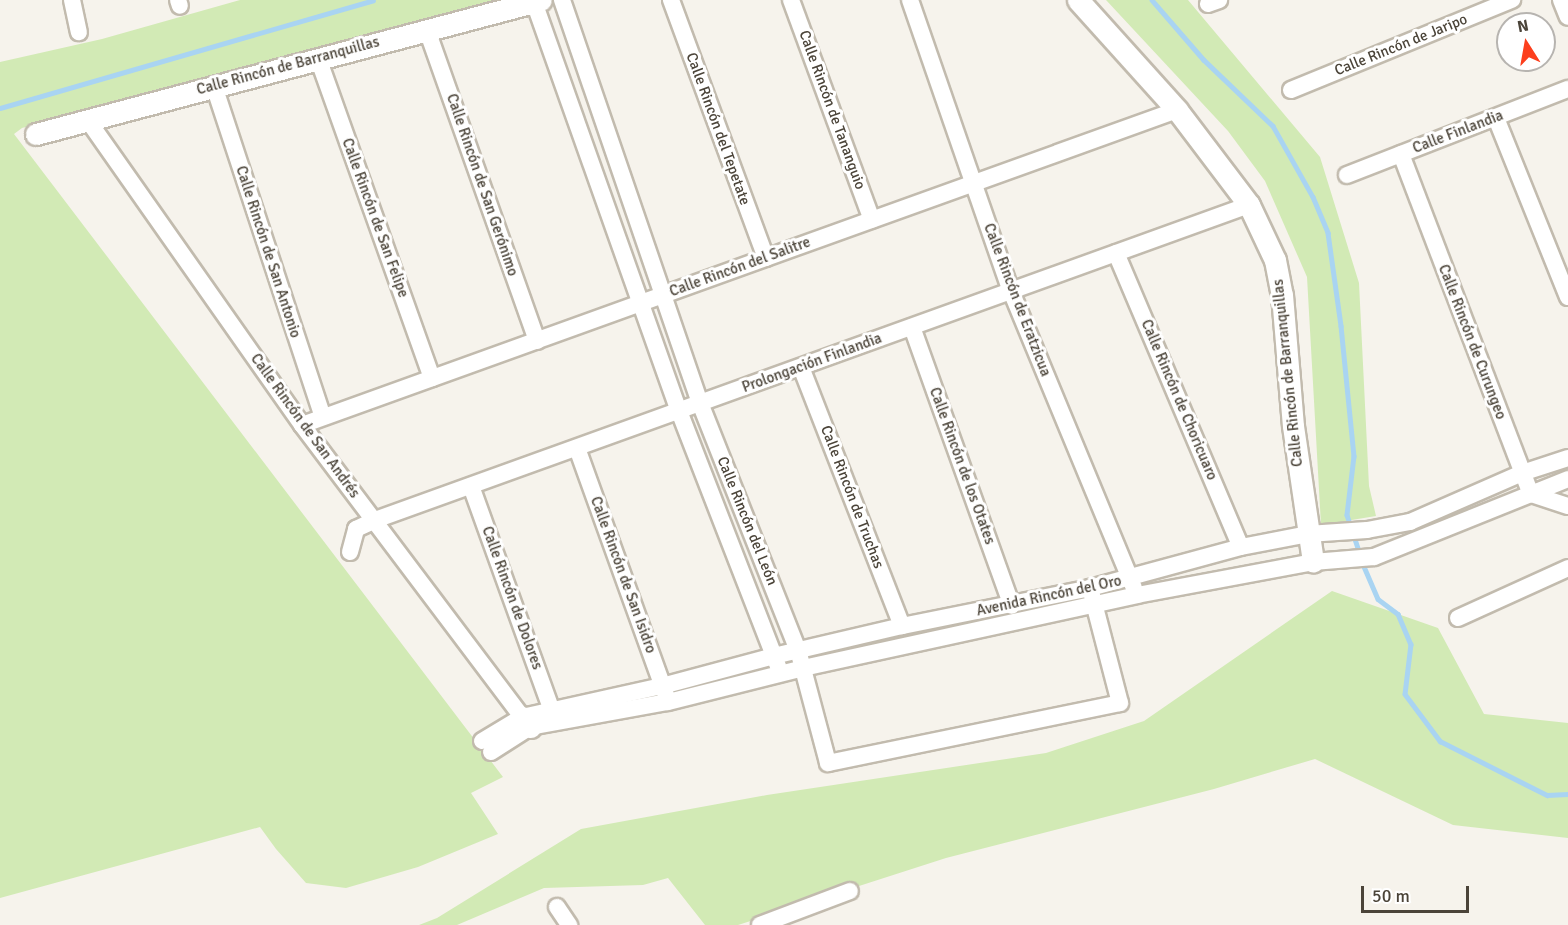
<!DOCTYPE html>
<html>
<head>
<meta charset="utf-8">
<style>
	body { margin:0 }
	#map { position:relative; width:1568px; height:925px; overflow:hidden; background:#f6f3ec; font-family:Signika,sans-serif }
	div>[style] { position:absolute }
	.green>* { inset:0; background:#d2eab5 }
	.stream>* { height:4.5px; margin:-2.25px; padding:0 2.25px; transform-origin:2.25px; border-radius:2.25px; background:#a9d4f2 }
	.roads { filter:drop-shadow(2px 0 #c2bbae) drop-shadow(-2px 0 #c2bbae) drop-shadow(0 2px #c2bbae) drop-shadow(0 -2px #c2bbae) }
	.minor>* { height:16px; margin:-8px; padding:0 8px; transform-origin:8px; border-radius:8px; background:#fff }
	.tertiary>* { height:21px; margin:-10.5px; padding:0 10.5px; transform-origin:10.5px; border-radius:10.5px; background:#fff }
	span { translate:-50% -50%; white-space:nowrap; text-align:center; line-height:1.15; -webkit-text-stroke:6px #fff; paint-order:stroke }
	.street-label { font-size:15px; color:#4b4439 }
	.north { position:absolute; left:1496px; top:12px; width:60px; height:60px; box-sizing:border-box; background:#fff; border:2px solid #b7b4b0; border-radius:50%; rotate:349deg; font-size:16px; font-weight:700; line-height:24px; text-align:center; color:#4b4439 }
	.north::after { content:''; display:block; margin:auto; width:21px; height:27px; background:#fc3f1d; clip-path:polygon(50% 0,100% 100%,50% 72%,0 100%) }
	.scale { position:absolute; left:1361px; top:886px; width:108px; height:27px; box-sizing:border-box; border:3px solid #4b4439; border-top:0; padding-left:8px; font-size:18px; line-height:21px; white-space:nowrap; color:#4b4439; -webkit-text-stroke:4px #fff; paint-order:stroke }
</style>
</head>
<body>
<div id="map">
	<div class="green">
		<div style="clip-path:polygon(240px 0,505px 0,68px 115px,22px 128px,14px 134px,503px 777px,471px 793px,498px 834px,418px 867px,346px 888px,306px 883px,276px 849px,260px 827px,0 898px,0 62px,102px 39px)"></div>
		<div style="clip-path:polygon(1106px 0,1188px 0,1320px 157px,1359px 283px,1369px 486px,1376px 516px,1321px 525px,1307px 277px,1265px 181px,1228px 131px)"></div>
		<div style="clip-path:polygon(1332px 591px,1438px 628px,1484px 714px,1568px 723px,1568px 838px,1453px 825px,1315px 759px,1214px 789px,946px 858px,738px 925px,705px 925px,668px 878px,643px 885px,544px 888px,457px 925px,419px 925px,437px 918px,581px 829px,767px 795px,1046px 753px,1144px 721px)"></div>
	</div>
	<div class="stream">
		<div style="left:1152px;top:0;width:79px;rotate:49.1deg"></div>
		<div style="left:1204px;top:60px;width:95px;rotate:43.7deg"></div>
		<div style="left:1273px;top:126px;width:81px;rotate:60.6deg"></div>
		<div style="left:1313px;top:197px;width:39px;rotate:67deg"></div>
		<div style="left:1328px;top:233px;width:94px;rotate:82deg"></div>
		<div style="left:1341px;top:326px;width:131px;rotate:84.3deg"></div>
		<div style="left:1354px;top:456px;width:59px;rotate:96.8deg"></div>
		<div style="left:1347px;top:515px;width:41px;rotate:71.6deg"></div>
		<div style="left:0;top:108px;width:388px;rotate:-16.1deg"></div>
		<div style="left:1362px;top:562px;width:40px;rotate:66.6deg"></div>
		<div style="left:1378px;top:599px;width:25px;rotate:37deg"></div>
		<div style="left:1398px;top:614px;width:33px;rotate:67deg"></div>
		<div style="left:1411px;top:644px;width:50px;rotate:96.8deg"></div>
		<div style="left:1405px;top:694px;width:59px;rotate:53.3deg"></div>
		<div style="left:1440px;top:741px;width:120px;rotate:26.8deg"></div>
		<div style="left:1547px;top:795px;width:21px;rotate:-3deg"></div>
	</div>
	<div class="roads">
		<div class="minor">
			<div style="left:72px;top:0;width:33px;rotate:78deg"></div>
			<div style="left:178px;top:0;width:6px;rotate:72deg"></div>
			<div style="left:562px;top:0;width:426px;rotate:71.1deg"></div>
			<div style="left:700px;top:403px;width:266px;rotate:68.4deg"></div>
			<div style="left:798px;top:650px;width:117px;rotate:75.1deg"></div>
			<div style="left:828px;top:763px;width:298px;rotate:-11.6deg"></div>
			<div style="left:1120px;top:703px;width:119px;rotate:-104.6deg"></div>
			<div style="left:671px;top:0;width:275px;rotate:69.8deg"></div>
			<div style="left:791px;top:0;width:234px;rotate:69.8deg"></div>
			<div style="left:910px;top:0;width:308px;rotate:70.9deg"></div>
			<div style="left:1011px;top:291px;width:321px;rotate:67.5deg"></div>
			<div style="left:1561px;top:0;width:18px;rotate:68deg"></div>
			<div style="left:534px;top:2px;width:434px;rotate:70.5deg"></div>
			<div style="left:679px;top:411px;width:274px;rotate:68.8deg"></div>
			<div style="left:1208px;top:4px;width:12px;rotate:-20deg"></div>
			<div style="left:427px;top:30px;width:330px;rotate:70.5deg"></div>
			<div style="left:318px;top:58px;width:340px;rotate:70.4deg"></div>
			<div style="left:214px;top:86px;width:348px;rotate:71.8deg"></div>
			<div style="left:1291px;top:90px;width:239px;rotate:-22.2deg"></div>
			<div style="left:1496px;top:118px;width:193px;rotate:68.1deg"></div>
			<div style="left:87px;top:119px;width:374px;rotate:54.9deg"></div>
			<div style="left:302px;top:425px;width:366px;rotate:53deg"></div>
			<div style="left:1401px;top:154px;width:364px;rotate:69.1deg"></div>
			<div style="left:1531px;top:494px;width:39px;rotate:18deg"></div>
			<div style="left:1347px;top:175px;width:237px;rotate:-21.3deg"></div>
			<div style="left:1116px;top:253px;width:319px;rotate:67deg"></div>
			<div style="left:912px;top:327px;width:296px;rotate:70.3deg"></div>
			<div style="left:801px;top:367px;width:278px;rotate:68.7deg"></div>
			<div style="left:302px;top:425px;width:930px;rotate:-19.8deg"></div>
			<div style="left:577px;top:448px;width:263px;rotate:70.2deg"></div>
			<div style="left:471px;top:486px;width:239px;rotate:70.2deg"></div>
			<div style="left:350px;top:552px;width:24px;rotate:-75deg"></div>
			<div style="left:356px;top:529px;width:21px;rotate:-25deg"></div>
			<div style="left:375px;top:520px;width:929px;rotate:-19.82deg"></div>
			<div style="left:1458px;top:618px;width:121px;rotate:-24.4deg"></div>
			<div style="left:482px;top:741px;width:47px;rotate:-31deg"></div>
			<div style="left:522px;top:717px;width:143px;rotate:-12.5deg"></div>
			<div style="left:662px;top:686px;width:116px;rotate:-15deg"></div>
			<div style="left:774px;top:656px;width:131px;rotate:-13.2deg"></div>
			<div style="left:902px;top:626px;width:192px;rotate:-11.4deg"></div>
			<div style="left:1090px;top:588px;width:156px;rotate:-15.2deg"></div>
			<div style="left:1241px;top:547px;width:68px;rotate:-11deg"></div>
			<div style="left:1308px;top:534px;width:59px;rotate:-3.9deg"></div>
			<div style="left:1367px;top:530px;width:44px;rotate:-10.5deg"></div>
			<div style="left:1410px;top:522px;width:122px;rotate:-23.6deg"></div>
			<div style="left:1522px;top:473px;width:48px;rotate:-18.1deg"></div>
			<div style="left:491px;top:752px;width:46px;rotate:-32.7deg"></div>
			<div style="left:530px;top:727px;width:140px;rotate:-10.3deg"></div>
			<div style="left:668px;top:702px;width:139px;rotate:-14.1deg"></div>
			<div style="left:803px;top:668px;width:342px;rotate:-12.3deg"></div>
			<div style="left:1137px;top:595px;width:179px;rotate:-10.6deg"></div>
			<div style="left:1313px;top:562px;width:61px;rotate:-4.7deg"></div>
			<div style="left:1374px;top:557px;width:209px;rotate:-21.9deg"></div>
			<div style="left:557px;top:907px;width:22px;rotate:56deg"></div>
			<div style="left:760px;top:925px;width:96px;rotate:-20.7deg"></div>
		</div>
		<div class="tertiary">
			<div style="left:1078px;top:0;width:148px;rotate:48deg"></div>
			<div style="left:1177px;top:110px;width:119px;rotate:52.8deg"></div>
			<div style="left:1249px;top:205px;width:61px;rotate:64.7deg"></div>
			<div style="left:1275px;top:260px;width:36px;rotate:79deg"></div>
			<div style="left:1282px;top:295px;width:131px;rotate:85.2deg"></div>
			<div style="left:1293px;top:426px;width:137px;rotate:81.6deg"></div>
			<div style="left:36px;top:134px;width:522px;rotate:-14.86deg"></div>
			<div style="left:522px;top:717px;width:13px;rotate:51deg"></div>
		</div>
	</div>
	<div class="street-label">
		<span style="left:1401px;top:45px;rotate:-22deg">Calle Rincón de Jaripo</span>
		<span style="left:288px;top:66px;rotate:-15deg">Calle Rincón de Barranquillas</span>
		<span style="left:832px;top:110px;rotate:70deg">Calle Rincón de Tananguio</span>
		<span style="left:718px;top:129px;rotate:70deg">Calle Rincón del Tepetate</span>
		<span style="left:1458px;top:132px;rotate:-21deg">Calle Finlandia</span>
		<span style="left:482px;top:185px;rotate:71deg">Calle Rincón de San Gerónimo</span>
		<span style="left:375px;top:218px;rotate:70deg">Calle Rincón de San Felipe</span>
		<span style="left:268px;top:252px;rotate:72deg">Calle Rincón de San Antonio</span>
		<span style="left:740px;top:267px;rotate:-20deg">Calle Rincón del Salitre</span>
		<span style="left:1017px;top:300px;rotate:69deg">Calle Rincón de Eratzicua</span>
		<span style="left:1472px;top:342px;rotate:69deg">Calle Rincón de Curungeo</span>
		<span style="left:812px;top:363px;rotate:-20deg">Prolongación Finlandia</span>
		<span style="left:1288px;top:373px;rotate:-96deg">Calle Rincón de Barranquillas</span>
		<span style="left:1179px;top:400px;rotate:67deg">Calle Rincón de Choricuaro</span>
		<span style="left:305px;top:426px;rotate:54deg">Calle Rincón de San Andrés</span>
		<span style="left:962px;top:466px;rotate:70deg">Calle Rincón de los Otates</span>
		<span style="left:852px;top:497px;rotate:69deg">Calle Rincón de Truchas</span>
		<span style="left:747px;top:521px;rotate:68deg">Calle Rincón del León</span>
		<span style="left:623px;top:575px;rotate:70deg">Calle Rincón de San Isidro</span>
		<span style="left:1049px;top:596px;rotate:-12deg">Avenida Rincón del Oro</span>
		<span style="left:512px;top:598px;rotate:70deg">Calle Rincón de Dolores</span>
	</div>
	<div class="north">N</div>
	<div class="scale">50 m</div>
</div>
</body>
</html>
